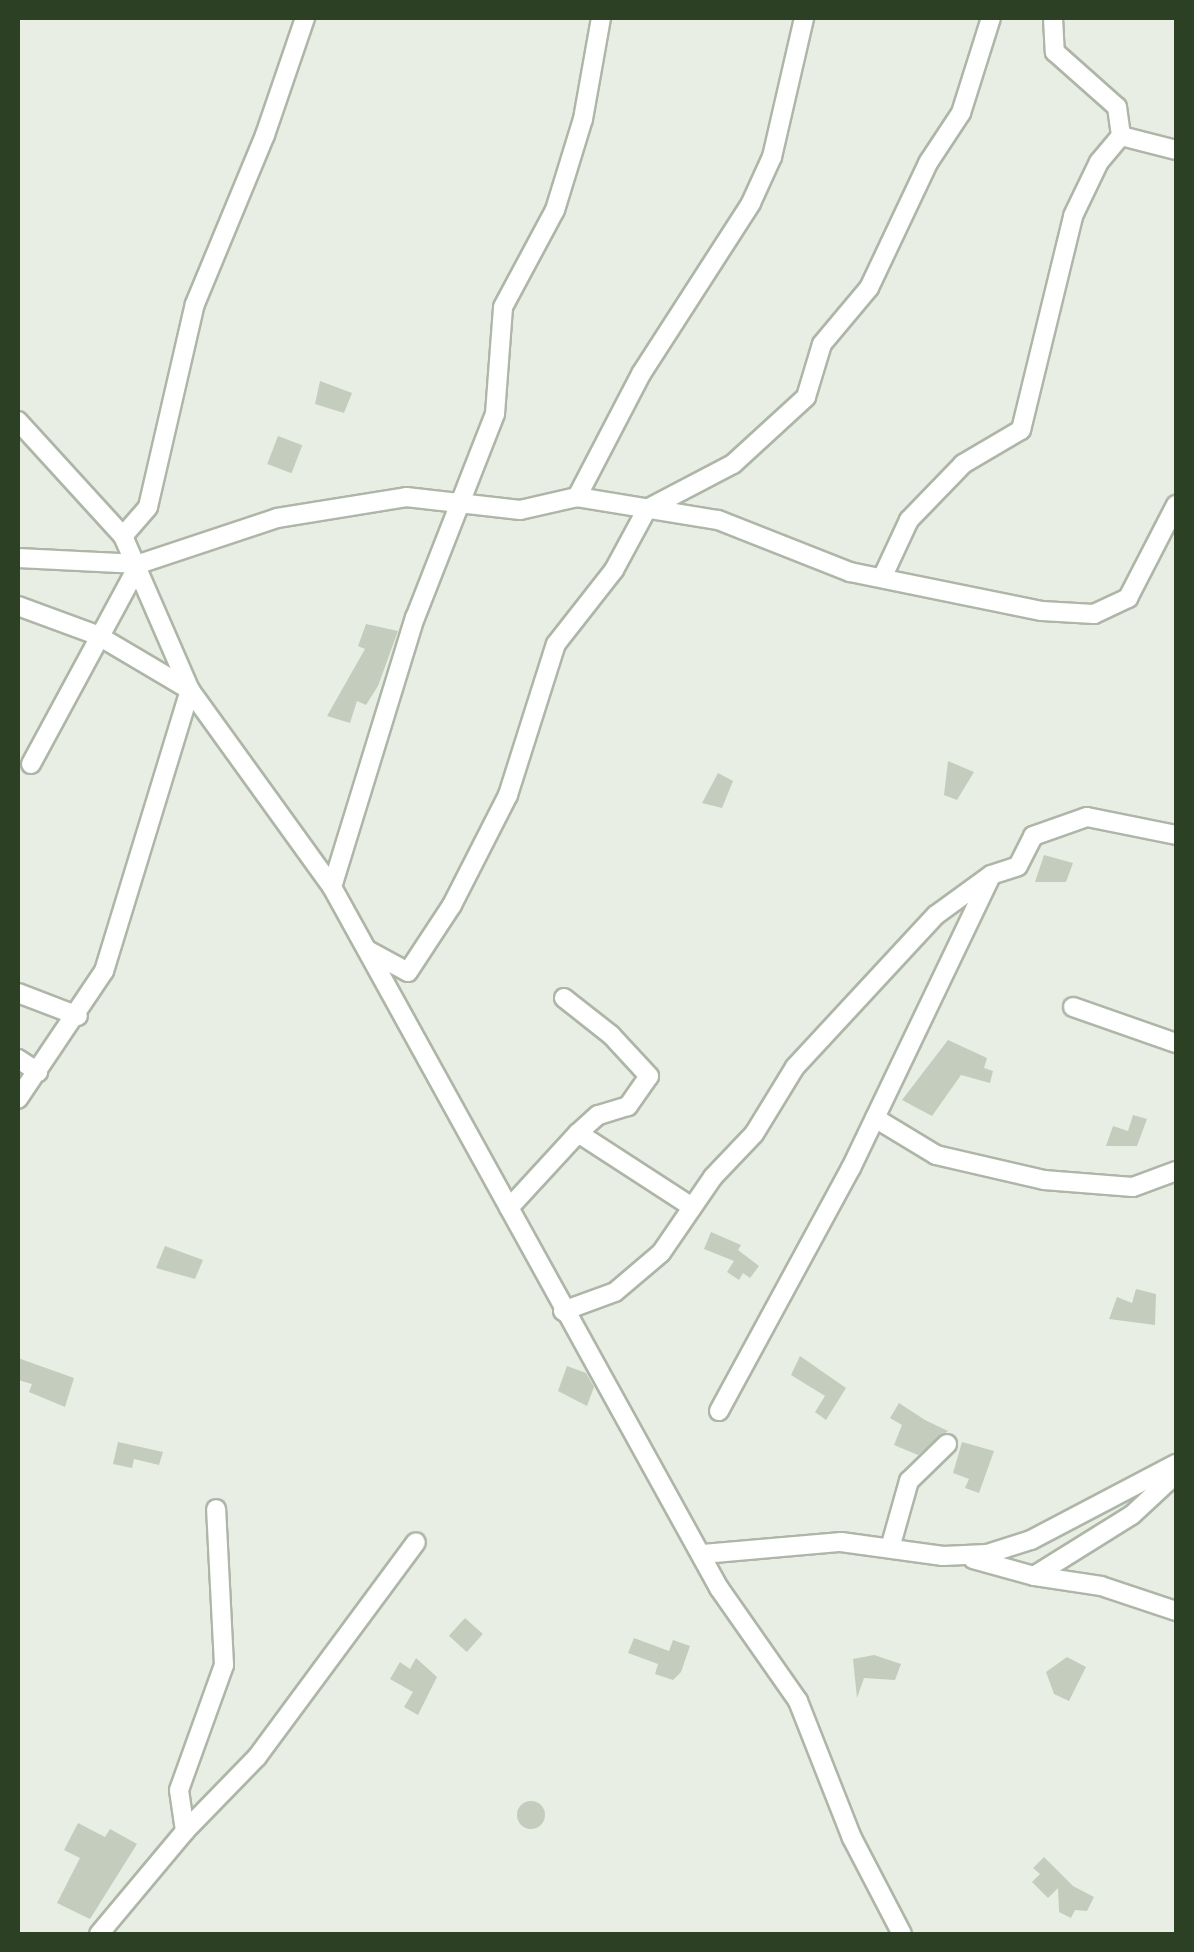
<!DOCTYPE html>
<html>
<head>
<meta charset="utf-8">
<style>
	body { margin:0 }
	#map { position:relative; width:1194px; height:1952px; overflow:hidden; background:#e9eee5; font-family:"PT Sans Narrow",sans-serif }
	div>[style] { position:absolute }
	.building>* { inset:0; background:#c3ccbd; transform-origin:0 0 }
	.round { border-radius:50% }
	.roads { filter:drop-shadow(2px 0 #adb6a7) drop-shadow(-2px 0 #adb6a7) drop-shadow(0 2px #adb6a7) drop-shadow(0 -2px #adb6a7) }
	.minor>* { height:18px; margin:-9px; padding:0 9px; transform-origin:9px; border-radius:9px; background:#fff }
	span { translate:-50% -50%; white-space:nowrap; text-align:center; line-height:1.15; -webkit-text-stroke:9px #f8faf6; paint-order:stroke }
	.frame { position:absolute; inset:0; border:20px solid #2c4024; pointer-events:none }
</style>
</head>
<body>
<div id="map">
	<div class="building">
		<div style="clip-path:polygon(320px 381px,352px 393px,344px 413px,315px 404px)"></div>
		<div style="left:278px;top:436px;width:26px;height:30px;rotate:21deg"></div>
		<div style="clip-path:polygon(366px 624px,398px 631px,378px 686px,366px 705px,357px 701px,350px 723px,327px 716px,365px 649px,358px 646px)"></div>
		<div style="clip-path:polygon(948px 761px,974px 772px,957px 800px,944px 795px)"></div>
		<div style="clip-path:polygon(718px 773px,733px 781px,722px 808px,702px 803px)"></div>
		<div style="clip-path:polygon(1044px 855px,1073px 863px,1066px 882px,1035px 882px)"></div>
		<div style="clip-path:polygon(948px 1040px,987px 1058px,984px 1068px,993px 1071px,990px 1083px,961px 1075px,932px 1116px,902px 1100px)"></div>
		<div style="clip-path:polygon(1133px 1115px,1147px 1119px,1137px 1146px,1106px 1146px,1113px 1126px,1128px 1131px)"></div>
		<div style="clip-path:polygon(711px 1232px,741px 1245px,738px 1250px,759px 1266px,750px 1278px,743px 1273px,739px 1280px,727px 1272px,734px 1261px,704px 1249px)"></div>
		<div style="clip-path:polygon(165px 1246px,203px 1260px,195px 1279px,156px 1268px)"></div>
		<div style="clip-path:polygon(1136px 1289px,1156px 1294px,1155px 1325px,1109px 1319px,1117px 1297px,1132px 1303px)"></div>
		<div style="clip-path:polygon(800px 1356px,846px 1388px,826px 1420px,815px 1412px,825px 1396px,791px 1375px)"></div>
		<div style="clip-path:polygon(18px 1358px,74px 1378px,65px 1407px,29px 1392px,32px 1384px,18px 1380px)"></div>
		<div style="clip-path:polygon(567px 1366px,586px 1373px,594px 1387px,587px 1406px,558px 1391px)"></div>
		<div style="clip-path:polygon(899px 1403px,925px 1420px,948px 1431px,918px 1455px,894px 1445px,902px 1425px,890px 1418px)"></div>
		<div style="clip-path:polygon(118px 1442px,163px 1452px,159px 1465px,134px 1459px,132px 1468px,113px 1464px)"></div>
		<div style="clip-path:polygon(962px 1442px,994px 1451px,979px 1493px,965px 1488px,969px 1479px,953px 1473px)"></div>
		<div style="left:465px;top:1618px;width:24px;height:24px;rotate:42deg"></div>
		<div style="clip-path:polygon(634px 1638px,669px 1651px,673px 1640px,690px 1646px,681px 1672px,673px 1680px,655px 1674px,658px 1664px,628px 1653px)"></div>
		<div style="clip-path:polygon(874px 1655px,901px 1664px,895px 1680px,864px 1678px,857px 1698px,853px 1659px)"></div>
		<div style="clip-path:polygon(1067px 1657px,1086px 1667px,1069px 1701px,1054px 1694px,1046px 1672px)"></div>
		<div style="clip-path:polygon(416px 1658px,437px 1677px,418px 1715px,404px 1707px,413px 1692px,390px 1679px,400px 1662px,410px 1669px)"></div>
		<div class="round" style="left:517px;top:1801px;width:28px;height:28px"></div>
		<div style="clip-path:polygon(78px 1823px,105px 1837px,110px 1829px,137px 1844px,90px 1919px,57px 1903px,80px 1858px,64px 1850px)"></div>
		<div style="clip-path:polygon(1044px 1857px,1073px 1886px,1094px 1897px,1087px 1911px,1075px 1910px,1071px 1918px,1059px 1912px,1058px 1888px,1048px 1898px,1032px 1882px,1040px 1874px,1033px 1868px)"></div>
	</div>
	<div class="roads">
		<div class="minor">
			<div style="left:1053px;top:18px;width:34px;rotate:87deg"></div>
			<div style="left:1055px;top:52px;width:83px;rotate:41.6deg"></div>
			<div style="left:1117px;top:107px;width:29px;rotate:82deg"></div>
			<div style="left:18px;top:421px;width:156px;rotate:47.6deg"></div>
			<div style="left:123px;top:536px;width:168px;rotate:66.5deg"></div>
			<div style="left:190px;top:690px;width:243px;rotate:54.2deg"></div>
			<div style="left:332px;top:887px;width:801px;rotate:61.1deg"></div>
			<div style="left:719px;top:1588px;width:138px;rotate:55deg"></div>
			<div style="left:798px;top:1701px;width:147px;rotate:68.5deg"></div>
			<div style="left:852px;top:1838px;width:108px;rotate:62.5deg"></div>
			<div style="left:577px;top:497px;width:139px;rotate:-62.5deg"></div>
			<div style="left:641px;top:374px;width:203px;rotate:-57.2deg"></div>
			<div style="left:751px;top:203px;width:51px;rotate:-65.5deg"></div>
			<div style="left:772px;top:157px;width:143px;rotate:-77deg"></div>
			<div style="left:123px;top:536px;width:38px;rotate:-49deg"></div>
			<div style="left:148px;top:507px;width:208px;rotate:-77deg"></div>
			<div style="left:195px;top:304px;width:183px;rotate:-67.5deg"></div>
			<div style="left:265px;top:135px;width:124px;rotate:-71.1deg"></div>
			<div style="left:18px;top:558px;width:121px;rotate:2.8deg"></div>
			<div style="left:139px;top:564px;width:145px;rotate:-18.4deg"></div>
			<div style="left:277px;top:518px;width:131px;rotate:-9.2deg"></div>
			<div style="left:406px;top:497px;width:115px;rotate:6.5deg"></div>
			<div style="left:520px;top:510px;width:58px;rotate:-12.8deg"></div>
			<div style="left:577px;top:497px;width:143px;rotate:9.3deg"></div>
			<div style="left:718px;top:520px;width:142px;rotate:21.5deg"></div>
			<div style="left:850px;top:572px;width:196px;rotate:11.5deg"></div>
			<div style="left:1042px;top:611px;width:52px;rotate:3.3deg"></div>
			<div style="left:1094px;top:614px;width:38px;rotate:-25deg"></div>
			<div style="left:1128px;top:598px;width:105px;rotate:-62.7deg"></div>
			<div style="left:882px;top:578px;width:64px;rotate:-65deg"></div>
			<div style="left:909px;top:520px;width:78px;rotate:-46deg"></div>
			<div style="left:963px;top:464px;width:67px;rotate:-30.4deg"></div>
			<div style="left:1021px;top:430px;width:220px;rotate:-76.3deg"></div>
			<div style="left:1073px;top:216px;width:60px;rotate:-64.3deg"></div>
			<div style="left:1099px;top:162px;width:34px;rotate:-50deg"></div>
			<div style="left:1121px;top:136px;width:57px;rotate:14.3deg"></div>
			<div style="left:18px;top:606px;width:84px;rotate:20.2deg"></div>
			<div style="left:97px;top:635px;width:108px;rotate:30.6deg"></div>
			<div style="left:190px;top:690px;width:294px;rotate:107deg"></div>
			<div style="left:104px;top:971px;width:154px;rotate:123.9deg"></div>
			<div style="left:31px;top:764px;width:227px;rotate:-61.6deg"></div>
			<div style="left:332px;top:887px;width:282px;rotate:-72.9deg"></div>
			<div style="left:415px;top:618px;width:219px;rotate:-68.6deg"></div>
			<div style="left:495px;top:414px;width:107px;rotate:-85.7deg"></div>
			<div style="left:503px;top:307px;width:110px;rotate:-61.8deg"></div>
			<div style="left:555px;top:210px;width:95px;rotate:-72.9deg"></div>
			<div style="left:583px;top:119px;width:103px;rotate:-79.9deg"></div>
			<div style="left:369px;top:951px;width:44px;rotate:28.3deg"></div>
			<div style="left:408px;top:972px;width:80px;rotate:-56.7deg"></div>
			<div style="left:452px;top:905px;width:123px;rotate:-63deg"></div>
			<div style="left:508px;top:795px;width:158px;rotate:-72.4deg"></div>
			<div style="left:556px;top:644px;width:94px;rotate:-51.9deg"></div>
			<div style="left:614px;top:570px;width:69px;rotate:-61.6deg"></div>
			<div style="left:647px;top:509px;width:97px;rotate:-27.6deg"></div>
			<div style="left:733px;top:464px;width:99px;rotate:-42.5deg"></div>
			<div style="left:806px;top:397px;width:55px;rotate:-73.2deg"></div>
			<div style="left:822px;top:344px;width:73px;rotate:-50deg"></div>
			<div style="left:869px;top:288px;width:138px;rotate:-64.7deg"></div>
			<div style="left:928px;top:163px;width:60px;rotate:-56.6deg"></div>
			<div style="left:961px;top:113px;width:100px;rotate:-72.5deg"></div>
			<div style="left:18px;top:993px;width:64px;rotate:21deg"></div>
			<div style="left:564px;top:998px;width:60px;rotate:38.2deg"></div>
			<div style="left:611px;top:1035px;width:56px;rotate:47.2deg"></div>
			<div style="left:649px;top:1076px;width:37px;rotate:125deg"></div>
			<div style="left:628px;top:1106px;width:31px;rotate:163deg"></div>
			<div style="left:598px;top:1115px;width:27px;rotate:138deg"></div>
			<div style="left:1073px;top:1007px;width:109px;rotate:19.3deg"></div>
			<div style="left:18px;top:1059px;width:24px;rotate:33deg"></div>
			<div style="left:875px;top:1118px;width:71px;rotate:31.2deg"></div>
			<div style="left:936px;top:1155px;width:111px;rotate:13deg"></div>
			<div style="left:1044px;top:1180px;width:89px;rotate:4.5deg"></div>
			<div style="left:1133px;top:1187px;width:46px;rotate:-20.4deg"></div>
			<div style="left:509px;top:1208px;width:102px;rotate:-47.4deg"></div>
			<div style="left:578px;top:1133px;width:136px;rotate:33deg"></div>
			<div style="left:563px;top:1311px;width:55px;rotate:-20.1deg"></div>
			<div style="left:615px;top:1292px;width:60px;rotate:-40.3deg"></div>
			<div style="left:661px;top:1253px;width:92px;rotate:-55.6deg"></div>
			<div style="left:713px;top:1177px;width:59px;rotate:-46.4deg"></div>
			<div style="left:754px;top:1134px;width:79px;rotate:-58.5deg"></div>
			<div style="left:795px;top:1067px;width:207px;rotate:-47.2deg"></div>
			<div style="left:936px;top:915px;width:68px;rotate:-36deg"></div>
			<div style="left:991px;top:875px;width:28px;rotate:-18deg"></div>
			<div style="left:1018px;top:866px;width:34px;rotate:-63deg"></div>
			<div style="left:1033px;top:836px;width:57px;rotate:-19.4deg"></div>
			<div style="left:1087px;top:817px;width:91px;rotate:11.4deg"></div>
			<div style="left:719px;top:1411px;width:277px;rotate:-61.5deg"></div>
			<div style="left:851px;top:1168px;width:324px;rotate:-64.4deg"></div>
			<div style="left:890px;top:1548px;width:70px;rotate:-74.2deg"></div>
			<div style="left:909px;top:1481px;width:53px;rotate:-44.2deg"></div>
			<div style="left:703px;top:1554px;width:139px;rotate:-5deg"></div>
			<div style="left:841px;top:1542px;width:103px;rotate:7.8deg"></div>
			<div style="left:943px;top:1556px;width:44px;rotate:-2.6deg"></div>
			<div style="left:987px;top:1554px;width:46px;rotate:-17.7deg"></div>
			<div style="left:1031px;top:1540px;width:164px;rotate:-27.7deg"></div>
			<div style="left:973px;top:1559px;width:63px;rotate:15.6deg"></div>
			<div style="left:1034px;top:1576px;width:115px;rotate:-31.9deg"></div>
			<div style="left:1132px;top:1515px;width:60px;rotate:-43deg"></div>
			<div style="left:1035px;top:1576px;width:67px;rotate:8.6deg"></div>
			<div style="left:1101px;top:1586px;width:79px;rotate:18.4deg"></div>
			<div style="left:185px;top:1831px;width:103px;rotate:-45.8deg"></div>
			<div style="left:257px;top:1757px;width:267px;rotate:-53.5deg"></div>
			<div style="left:99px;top:1934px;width:134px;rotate:-50.1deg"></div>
			<div style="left:185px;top:1831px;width:41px;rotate:-98.3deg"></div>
			<div style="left:179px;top:1790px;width:133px;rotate:-70.2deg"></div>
			<div style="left:224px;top:1665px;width:156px;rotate:-92.9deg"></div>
		</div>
	</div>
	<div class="frame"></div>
</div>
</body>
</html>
